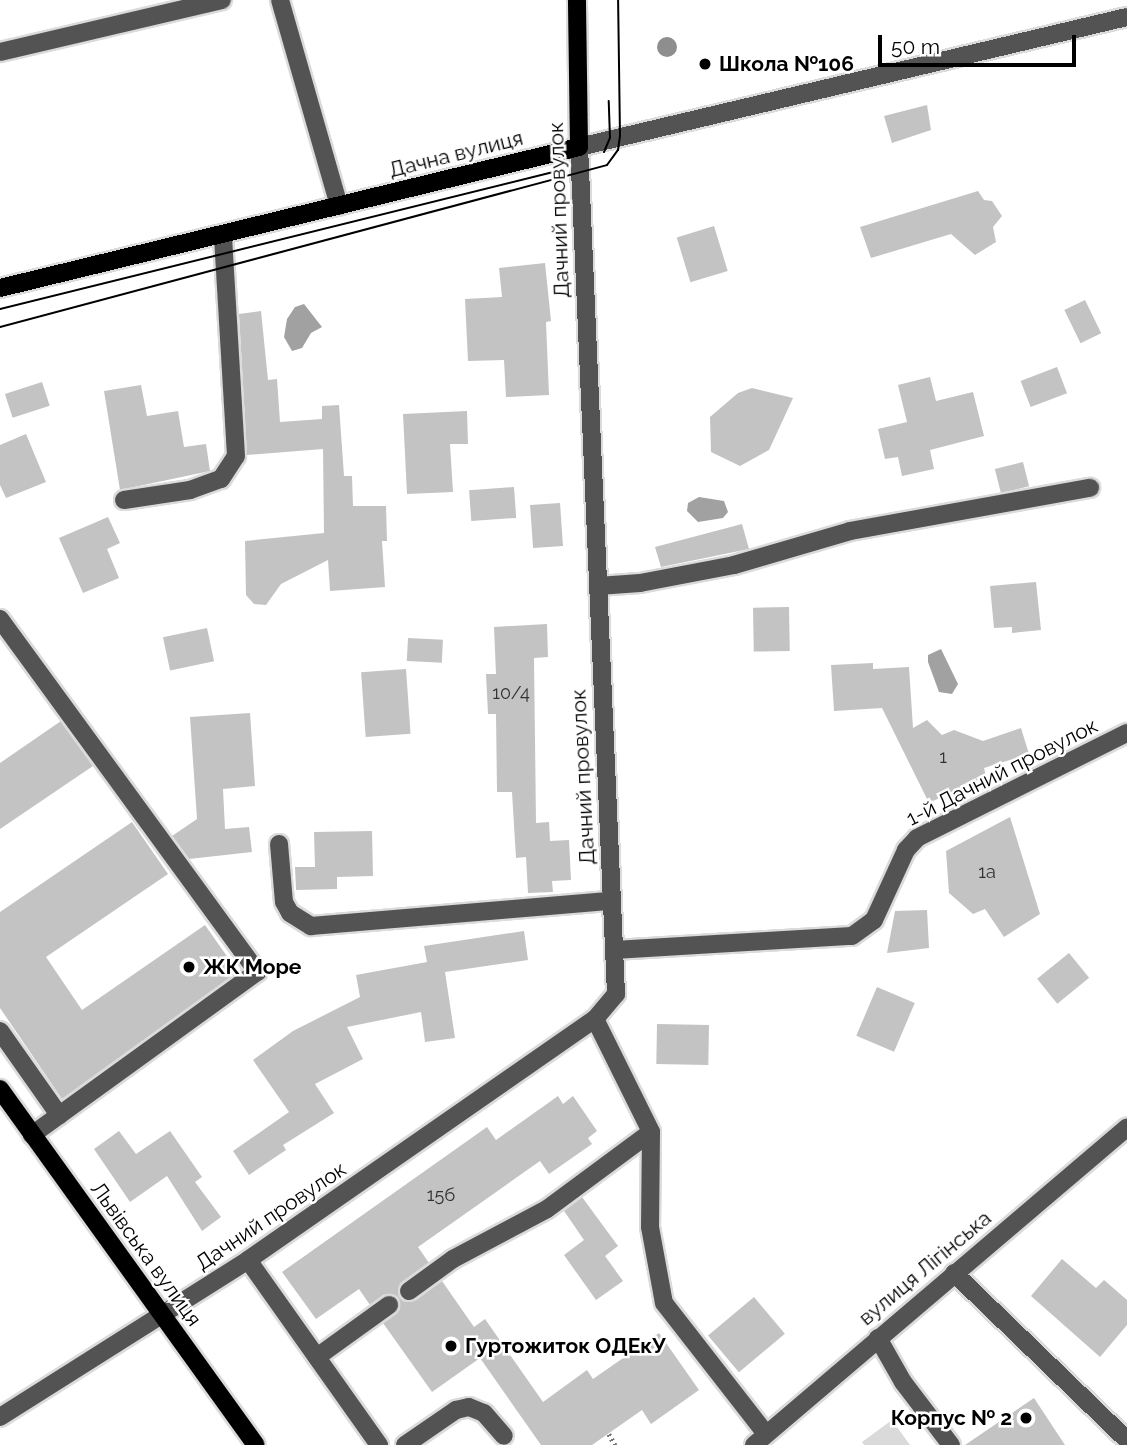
<!DOCTYPE html>
<html>
<head>
<meta charset="utf-8">
<style>
	body { margin:0 }
	#map { position:relative; width:1127px; height:1445px; overflow:hidden; background:#fff; font-family:Raleway,sans-serif }
	div>[style] { position:absolute }
	.green>* { inset:0; background:#dadada }
	.water>* { inset:0; background:#a1a1a1 }
	.building>* { inset:0; background:#c3c3c3; transform-origin:0 0 }
	.path>* { height:4.5px; margin-top:-2.25px; transform-origin:0; background:repeating-linear-gradient(90deg,#757575 0 2px,transparent 0 5.5px) }
	.roads { filter:drop-shadow(2px 0 #dbdbdb) drop-shadow(-2px 0 #dbdbdb) drop-shadow(0 2px #dbdbdb) drop-shadow(0 -2px #dbdbdb) }
	.minor>* { height:18px; margin:-9px; padding:0 9px; transform-origin:9px; border-radius:9px; background:#535353 }
	.major>* { height:18px; margin:-9px; padding:0 9px; transform-origin:9px; border-radius:9px; background:#000 }
	.tram>* { height:2px; margin:-1px; padding:0 1px; transform-origin:1px; border-radius:1px; background:#000 }
	.trees>* { width:20px; height:20px; margin:-10px; border-radius:50%; background:#8e8e8e }
	.dots>* { width:19px; height:19px; translate:-50% -50%; box-sizing:border-box; border:4px solid #fff; border-radius:50% }
	span { translate:-50% -50%; white-space:nowrap; text-align:center; line-height:1.15; -webkit-text-stroke:5px #fff; paint-order:stroke }
	.number-label { font-size:18px; color:#313131 }
	.number-label span { -webkit-text-stroke-width:0 }
	.poi-label { font-size:21px; color:#000; font-weight:700 }
	.left { translate:0 -50%; text-align:left }
	.right { translate:-100% -50%; text-align:right }
	.street-label { font-size:21px; color:#000 }
	.scale { position:absolute; left:878px; top:35px; width:198px; height:32px; box-sizing:border-box; border:4px solid #000; border-top:0; padding-left:9px; font-size:21px; line-height:24px; white-space:nowrap; color:#000; -webkit-text-stroke:5px #fff; paint-order:stroke }
</style>
</head>
<body>
<div id="map">
	<div class="green">
		<div style="clip-path:polygon(892px 1420px,910px 1445px,864px 1445px,862px 1442px)"></div>
	</div>
	<div class="water">
		<div style="clip-path:polygon(304px 304px,322px 327px,311px 333px,302px 348px,292px 351px,284px 337px,287px 319px,295px 307px)"></div>
		<div style="clip-path:polygon(699px 497px,724px 501px,728px 512px,723px 518px,698px 522px,687px 511px,688px 503px)"></div>
		<div style="clip-path:polygon(941px 649px,958px 684px,952px 694px,939px 692px,928px 662px,928px 655px)"></div>
	</div>
	<div class="building">
		<div style="clip-path:polygon(927px 105px,931px 130px,892px 143px,884px 116px)"></div>
		<div style="clip-path:polygon(978px 191px,984px 200px,992px 201px,1002px 216px,993px 227px,996px 242px,975px 255px,951px 234px,871px 258px,860px 227px)"></div>
		<div style="left:714px;top:226px;width:47px;height:39px;rotate:73deg"></div>
		<div style="clip-path:polygon(545px 263px,551px 321px,546px 322px,549px 395px,506px 397px,504px 360px,468px 361px,465px 299px,502px 297px,499px 268px)"></div>
		<div style="left:1085px;top:300px;width:37px;height:23px;rotate:64deg"></div>
		<div style="clip-path:polygon(261px 311px,268px 380px,277px 379px,280px 422px,322px 419px,322px 406px,339px 405px,344px 476px,352px 476px,353px 506px,386px 506px,387px 541px,382px 541px,385px 587px,330px 591px,328px 560px,281px 584px,266px 605px,254px 604px,246px 595px,245px 541px,324px 533px,323px 449px,247px 455px,239px 314px)"></div>
		<div style="left:1057px;top:367px;width:28px;height:39px;rotate:69deg"></div>
		<div style="clip-path:polygon(930px 377px,936px 401px,973px 392px,984px 436px,930px 450px,934px 469px,902px 476px,898px 457px,885px 459px,878px 429px,907px 422px,898px 385px)"></div>
		<div style="left:42px;top:382px;width:25px;height:39px;rotate:72deg"></div>
		<div style="clip-path:polygon(141px 385px,147px 416px,178px 411px,184px 447px,206px 444px,210px 471px,120px 490px,104px 391px)"></div>
		<div style="clip-path:polygon(752px 388px,793px 398px,769px 450px,740px 466px,711px 452px,710px 417px,738px 393px)"></div>
		<div style="clip-path:polygon(467px 411px,468px 444px,450px 444px,453px 492px,407px 494px,403px 414px)"></div>
		<div style="clip-path:polygon(26px 434px,46px 482px,6px 498px,0 485px,0 445px)"></div>
		<div style="left:1023px;top:462px;width:25px;height:29px;rotate:76deg"></div>
		<div style="left:514px;top:487px;width:31px;height:45px;rotate:86deg"></div>
		<div style="left:560px;top:503px;width:43px;height:30px;rotate:86deg"></div>
		<div style="clip-path:polygon(108px 517px,120px 543px,107px 549px,119px 578px,83px 593px,59px 538px)"></div>
		<div style="clip-path:polygon(742px 524px,749px 549px,661px 567px,655px 547px)"></div>
		<div style="clip-path:polygon(1036px 582px,1041px 630px,1012px 633px,1012px 627px,994px 628px,990px 586px)"></div>
		<div style="left:789px;top:607px;width:44px;height:36px;rotate:89deg"></div>
		<div style="clip-path:polygon(547px 624px,548px 657px,534px 658px,536px 823px,549px 822px,550px 841px,569px 840px,571px 880px,552px 881px,553px 892px,528px 893px,526px 857px,516px 858px,512px 792px,497px 792px,496px 714px,488px 714px,486px 674px,496px 674px,494px 627px)"></div>
		<div style="left:207px;top:628px;width:34px;height:45px;rotate:78deg"></div>
		<div style="left:408px;top:638px;width:35px;height:23px;rotate:3deg"></div>
		<div style="clip-path:polygon(873px 663px,873px 669px,909px 667px,913px 728px,927px 720px,942px 735px,954px 730px,983px 741px,1021px 728px,1029px 754px,984px 768px,986px 776px,929px 803px,882px 708px,834px 711px,831px 665px)"></div>
		<div style="left:406px;top:669px;width:65px;height:45px;rotate:86deg"></div>
		<div style="clip-path:polygon(250px 713px,255px 786px,223px 789px,225px 829px,249px 827px,252px 852px,189px 859px,172px 836px,197px 819px,190px 717px)"></div>
		<div style="clip-path:polygon(61px 721px,93px 766px,0 829px,0 763px)"></div>
		<div style="clip-path:polygon(1010px 817px,1040px 914px,1004px 937px,985px 909px,973px 914px,949px 893px,946px 851px)"></div>
		<div style="clip-path:polygon(132px 822px,168px 874px,46px 957px,82px 1010px,205px 925px,238px 972px,62px 1099px,0 1008px,0 912px)"></div>
		<div style="clip-path:polygon(372px 831px,373px 876px,337px 877px,337px 889px,296px 890px,295px 867px,315px 867px,314px 832px)"></div>
		<div style="clip-path:polygon(927px 910px,929px 948px,887px 953px,895px 911px)"></div>
		<div style="clip-path:polygon(524px 931px,528px 960px,445px 972px,455px 1038px,425px 1042px,421px 1012px,347px 1027px,363px 1059px,315px 1084px,334px 1113px,283px 1145px,286px 1150px,249px 1175px,233px 1151px,289px 1112px,253px 1060px,293px 1031px,360px 997px,356px 975px,427px 962px,424px 946px)"></div>
		<div style="left:1069px;top:953px;width:32px;height:41px;rotate:51deg"></div>
		<div style="left:877px;top:987px;width:41px;height:53px;rotate:23deg"></div>
		<div style="left:657px;top:1024px;width:52px;height:40px;rotate:1deg"></div>
		<div style="clip-path:polygon(558px 1096px,563px 1104px,573px 1096px,597px 1131px,588px 1138px,592px 1144px,549px 1174px,540px 1161px,418px 1247px,429px 1263px,402px 1282px,398px 1292px,404px 1301px,411px 1302px,442px 1281px,474px 1327px,485px 1319px,543px 1402px,587px 1370px,593px 1379px,659px 1333px,699px 1390px,651px 1424px,642px 1410px,592px 1445px,541px 1445px,480px 1358px,432px 1392px,383px 1323px,400px 1309px,394px 1295px,383px 1295px,370px 1305px,359px 1289px,316px 1319px,282px 1272px,487px 1127px,496px 1140px)"></div>
		<div style="clip-path:polygon(119px 1131px,136px 1154px,170px 1131px,202px 1177px,195px 1182px,221px 1217px,202px 1231px,167px 1176px,130px 1202px,94px 1149px)"></div>
		<div style="clip-path:polygon(582px 1197px,618px 1246px,605px 1256px,623px 1281px,596px 1300px,564px 1255px,584px 1240px,564px 1211px)"></div>
		<div style="clip-path:polygon(1062px 1259px,1096px 1288px,1104px 1280px,1127px 1300px,1127px 1325px,1100px 1357px,1031px 1296px)"></div>
		<div style="left:754px;top:1297px;width:48px;height:60px;rotate:50deg"></div>
		<div style="clip-path:polygon(1034px 1398px,1065px 1445px,965px 1445px)"></div>
	</div>
	<div class="path">
		<div style="left:609px;top:1434px;width:13px;rotate:61deg"></div>
	</div>
	<div class="roads">
		<div class="minor">
			<div style="left:280px;top:0;width:214px;rotate:74deg"></div>
			<div style="left:0;top:52px;width:228px;rotate:-13.2deg"></div>
			<div style="left:124px;top:500px;width:67px;rotate:-8.6deg"></div>
			<div style="left:190px;top:490px;width:33px;rotate:-20deg"></div>
			<div style="left:221px;top:479px;width:27px;rotate:-57deg"></div>
			<div style="left:236px;top:456px;width:222px;rotate:-93.4deg"></div>
			<div style="left:598px;top:586px;width:42px;rotate:-4.1deg"></div>
			<div style="left:640px;top:583px;width:96px;rotate:-10.8deg"></div>
			<div style="left:734px;top:565px;width:121px;rotate:-16.3deg"></div>
			<div style="left:850px;top:531px;width:244px;rotate:-10.2deg"></div>
			<div style="left:0;top:619px;width:437px;rotate:53.9deg"></div>
			<div style="left:257px;top:972px;width:278px;rotate:144.1deg"></div>
			<div style="left:279px;top:844px;width:58px;rotate:85.1deg"></div>
			<div style="left:284px;top:902px;width:13px;rotate:61deg"></div>
			<div style="left:290px;top:913px;width:25px;rotate:32deg"></div>
			<div style="left:311px;top:926px;width:301px;rotate:-4.8deg"></div>
			<div style="left:614px;top:950px;width:238px;rotate:-3.4deg"></div>
			<div style="left:852px;top:936px;width:27px;rotate:-36deg"></div>
			<div style="left:874px;top:920px;width:77px;rotate:-65.4deg"></div>
			<div style="left:906px;top:850px;width:16px;rotate:-47deg"></div>
			<div style="left:917px;top:838px;width:235px;rotate:-26.6deg"></div>
			<div style="left:595px;top:1019px;width:126px;rotate:63.6deg"></div>
			<div style="left:651px;top:1132px;width:95px;rotate:90.6deg"></div>
			<div style="left:650px;top:1227px;width:77px;rotate:79.6deg"></div>
			<div style="left:664px;top:1303px;width:166px;rotate:52.1deg"></div>
			<div style="left:0;top:1031px;width:103px;rotate:54.9deg"></div>
			<div style="left:248px;top:1260px;width:227px;rotate:54.7deg"></div>
			<div style="left:954px;top:1273px;width:240px;rotate:44deg"></div>
			<div style="left:409px;top:1291px;width:54px;rotate:-36deg"></div>
			<div style="left:453px;top:1259px;width:106px;rotate:-28deg"></div>
			<div style="left:547px;top:1209px;width:129px;rotate:-36.5deg"></div>
			<div style="left:878px;top:1338px;width:51px;rotate:60.4deg"></div>
			<div style="left:903px;top:1382px;width:79px;rotate:52.7deg"></div>
			<div style="left:317px;top:1357px;width:89px;rotate:-35.8deg"></div>
			<div style="left:0;top:1417px;width:294px;rotate:-32.3deg"></div>
			<div style="left:248px;top:1260px;width:422px;rotate:-34.8deg"></div>
			<div style="left:595px;top:1019px;width:33px;rotate:-50deg"></div>
			<div style="left:616px;top:994px;width:848px;rotate:-92.5deg"></div>
			<div style="left:579px;top:147px;width:563px;rotate:-13.35deg"></div>
			<div style="left:405px;top:1445px;width:62px;rotate:-34.5deg"></div>
			<div style="left:456px;top:1410px;width:13px;rotate:-13deg"></div>
			<div style="left:469px;top:1407px;width:16px;rotate:22deg"></div>
			<div style="left:484px;top:1413px;width:30px;rotate:49deg"></div>
			<div style="left:754px;top:1445px;width:490px;rotate:-40.4deg"></div>
		</div>
		<div class="major">
			<div style="left:0;top:288px;width:596px;rotate:-13.69deg"></div>
			<div style="left:579px;top:147px;width:147px;rotate:-90.8deg"></div>
			<div style="left:0;top:1089px;width:438px;rotate:54.3deg"></div>
		</div>
	</div>
	<div class="tram">
		<div style="left:604px;top:152px;width:15px;rotate:-67deg"></div>
		<div style="left:610px;top:138px;width:37px;rotate:-92deg"></div>
		<div style="left:0;top:309px;width:570px;rotate:-13.91deg"></div>
		<div style="left:0;top:327px;width:628px;rotate:-14.94deg"></div>
		<div style="left:607px;top:165px;width:19px;rotate:-54deg"></div>
		<div style="left:618px;top:150px;width:14px;rotate:-82deg"></div>
		<div style="left:620px;top:136px;width:136px;rotate:-90.8deg"></div>
	</div>
	<div class="trees">
		<div style="left:667px;top:47px"></div>
	</div>
	<div class="dots">
		<div style="left:705px;top:64px;background:#000"></div>
		<div style="left:189px;top:967px;background:#000"></div>
		<div style="left:451px;top:1346px;background:#000"></div>
		<div style="left:1026px;top:1418px;background:#000"></div>
	</div>
	<div class="number-label">
		<span style="left:511px;top:693px">10/4</span>
		<span style="left:943px;top:757px">1</span>
		<span style="left:987px;top:872px">1а</span>
		<span style="left:441px;top:1195px">15б</span>
	</div>
	<div class="poi-label">
		<span class="left" style="left:719px;top:64px">Школа №106</span>
		<span class="left" style="left:203px;top:967px">ЖК Море</span>
		<span class="left" style="left:465px;top:1346px">Гуртожиток ОДЕкУ</span>
		<span class="right" style="left:1012px;top:1418px">Корпус № 2</span>
	</div>
	<div class="street-label">
		<span style="left:456px;top:154px;rotate:-14deg">Дачна вулиця</span>
		<span style="left:559px;top:210px;rotate:-92deg">Дачний провулок</span>
		<span style="left:1002px;top:772px;rotate:-27deg">1-й Дачний провулок</span>
		<span style="left:583px;top:777px;rotate:-93deg">Дачний провулок</span>
		<span style="left:271px;top:1216px;rotate:-34deg">Дачний провулок</span>
		<span style="left:146px;top:1254px;rotate:54deg">Львівська вулиця</span>
		<span style="left:925px;top:1268px;rotate:-40deg">вулиця Лігінська</span>
	</div>
	<div class="scale">50 m</div>
</div>
</body>
</html>
